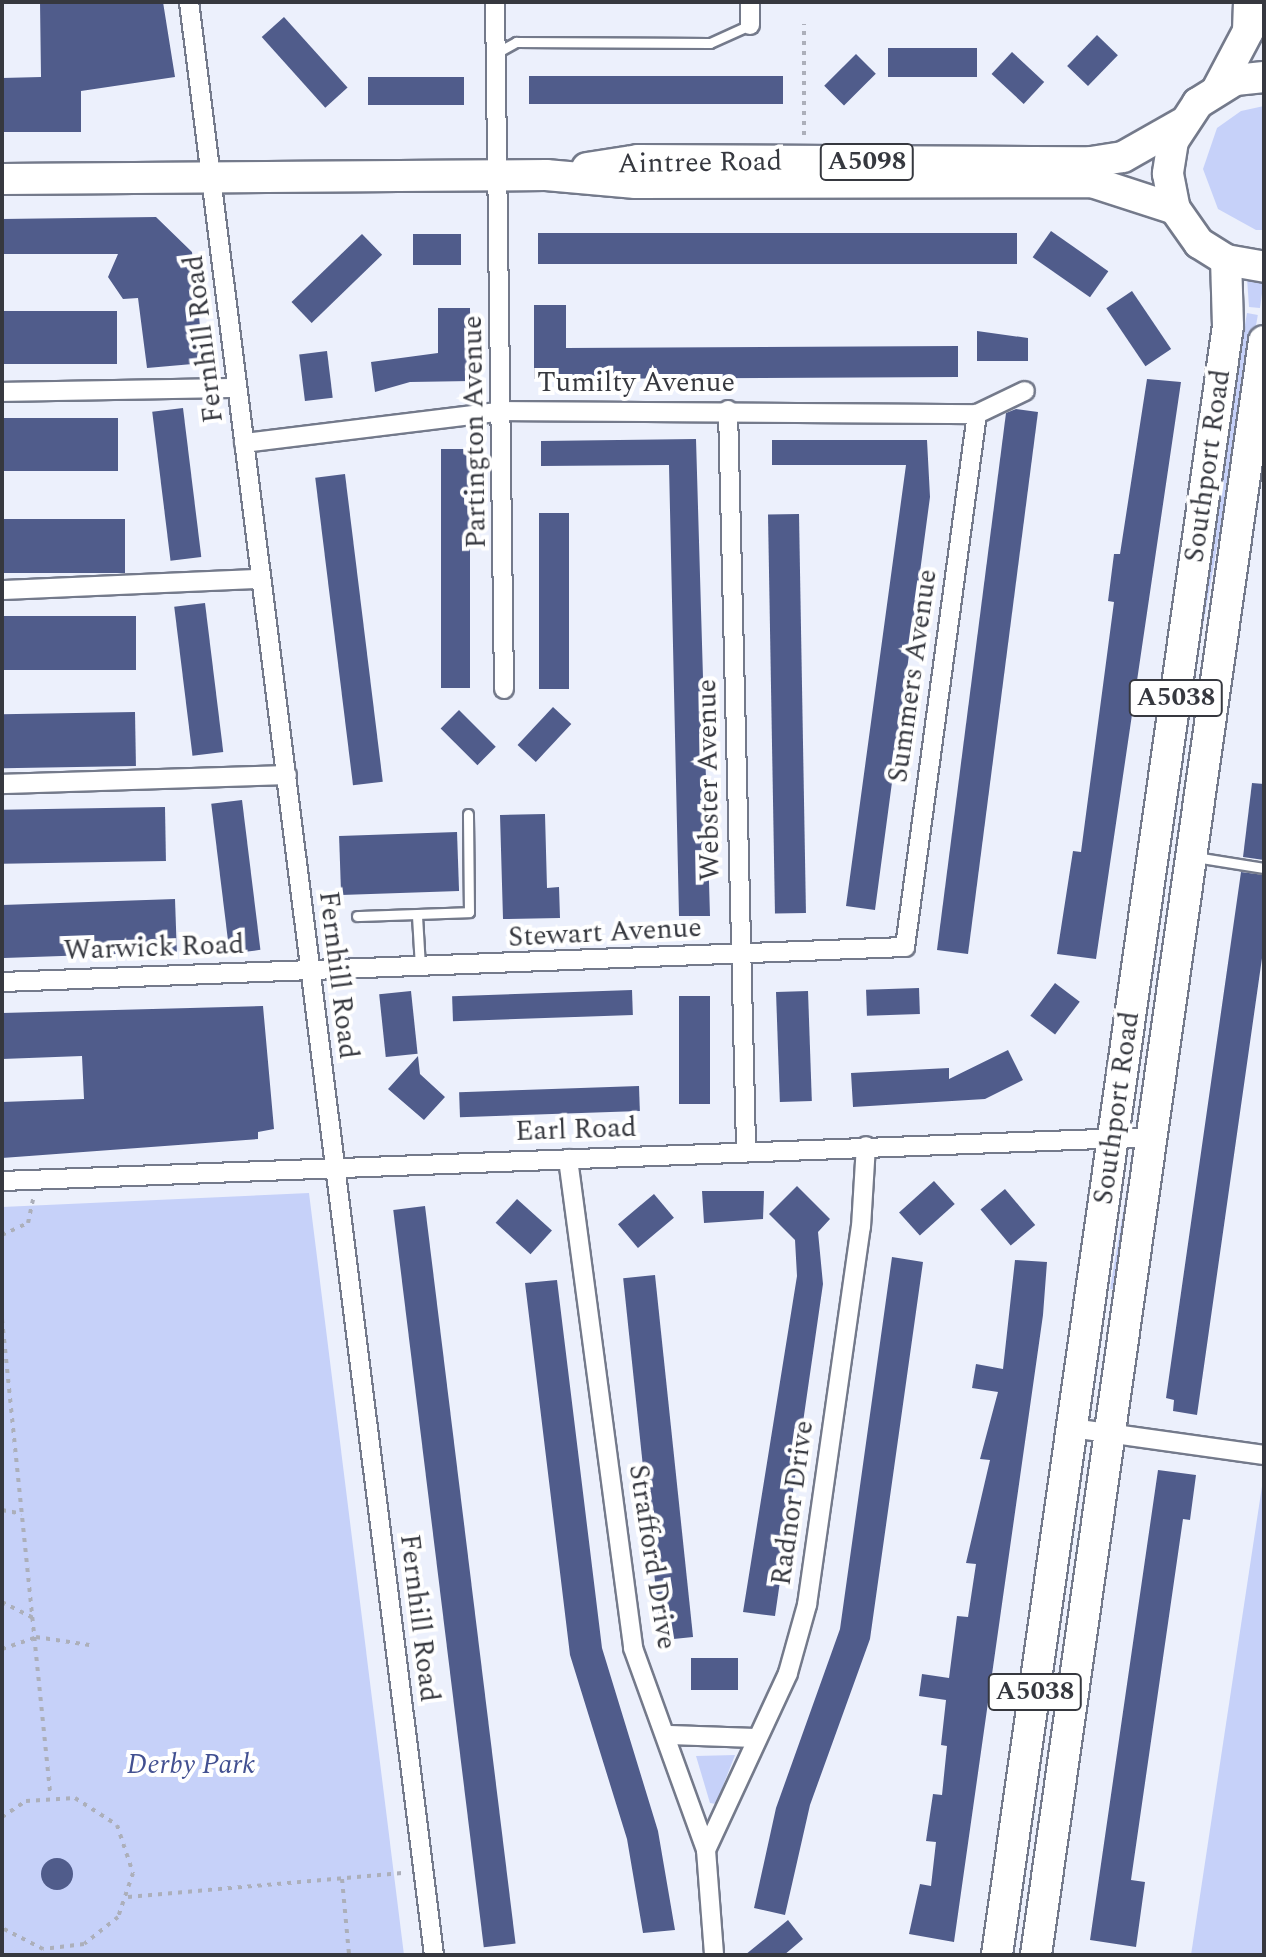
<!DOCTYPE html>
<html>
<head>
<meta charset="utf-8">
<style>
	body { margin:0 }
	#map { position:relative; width:1266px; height:1957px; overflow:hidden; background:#ecf0fc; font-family:Spectral,serif }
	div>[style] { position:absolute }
	.green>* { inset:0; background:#c6d1f9; transform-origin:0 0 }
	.building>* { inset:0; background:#505c8b; transform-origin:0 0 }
	.round { border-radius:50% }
	.path>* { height:4px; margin-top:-2px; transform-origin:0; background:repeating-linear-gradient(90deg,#acafba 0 4px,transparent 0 10px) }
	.roads { filter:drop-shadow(2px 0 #747a8b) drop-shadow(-2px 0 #747a8b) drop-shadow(0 2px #747a8b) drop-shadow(0 -2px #747a8b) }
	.lane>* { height:9px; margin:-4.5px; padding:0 4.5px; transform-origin:4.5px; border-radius:4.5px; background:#fff }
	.street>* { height:18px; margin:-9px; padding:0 9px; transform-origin:9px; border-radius:9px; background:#fff }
	.primary>* { height:30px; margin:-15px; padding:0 15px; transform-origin:15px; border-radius:15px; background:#fff }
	span { translate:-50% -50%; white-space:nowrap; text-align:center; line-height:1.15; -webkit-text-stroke:8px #fff; paint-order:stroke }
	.shield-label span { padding:2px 6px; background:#fff; border:2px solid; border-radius:6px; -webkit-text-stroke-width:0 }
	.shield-label { font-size:26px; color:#36383f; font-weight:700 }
	.street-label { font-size:28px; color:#36383f }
	.park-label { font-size:28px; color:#425091; font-style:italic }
	.frame { position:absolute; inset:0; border:4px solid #36383f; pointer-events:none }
</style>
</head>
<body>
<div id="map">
	<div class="green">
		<div style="clip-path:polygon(1264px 106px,1264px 230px,1256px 230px,1218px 209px,1203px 169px,1217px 128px,1241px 111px)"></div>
		<div style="clip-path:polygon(1247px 278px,1264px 279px,1260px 308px,1249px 307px)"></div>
		<div style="left:1247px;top:313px;width:11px;height:785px;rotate:10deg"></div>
		<div style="clip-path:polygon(1130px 1171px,1134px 1174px,1120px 1290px,1110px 1289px)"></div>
		<div style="clip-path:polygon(309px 1193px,404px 1955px,2px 1955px,2px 1207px)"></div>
		<div style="clip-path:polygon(1264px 1473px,1264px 1955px,1191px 1955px)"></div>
		<div style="clip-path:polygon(735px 1755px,716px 1804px,710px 1803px,696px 1756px)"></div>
	</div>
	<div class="building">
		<div style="clip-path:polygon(40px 2px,163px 2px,175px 77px,81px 91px,81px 132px,2px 132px,2px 78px,41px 77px)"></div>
		<div style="left:284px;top:17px;width:95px;height:30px;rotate:48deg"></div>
		<div style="left:1097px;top:35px;width:29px;height:43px;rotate:44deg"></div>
		<div style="left:888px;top:48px;width:89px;height:29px"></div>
		<div style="left:1012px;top:52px;width:44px;height:30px;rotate:43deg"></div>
		<div style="left:856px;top:54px;width:28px;height:45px;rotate:45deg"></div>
		<div style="left:529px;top:76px;width:254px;height:28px"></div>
		<div style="left:464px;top:77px;width:28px;height:96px;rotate:90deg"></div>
		<div style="clip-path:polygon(156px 217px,192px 252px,204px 363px,147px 368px,138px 298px,123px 299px,108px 277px,118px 254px,2px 254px,2px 219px)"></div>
		<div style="left:1051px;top:231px;width:70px;height:32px;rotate:35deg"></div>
		<div style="left:538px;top:233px;width:479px;height:31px"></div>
		<div style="left:362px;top:234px;width:29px;height:98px;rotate:46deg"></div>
		<div style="left:413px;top:234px;width:48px;height:31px"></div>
		<div style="left:1132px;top:291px;width:70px;height:31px;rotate:56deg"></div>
		<div style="clip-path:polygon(534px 305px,566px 305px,566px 348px,958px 346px,958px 377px,534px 379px)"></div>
		<div style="clip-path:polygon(438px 308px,470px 308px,471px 381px,410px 382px,375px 392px,371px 362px,438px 353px)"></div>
		<div style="left:117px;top:311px;width:53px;height:115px;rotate:90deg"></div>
		<div style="clip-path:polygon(977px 331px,1028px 338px,1028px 361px,977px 361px)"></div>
		<div style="left:327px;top:351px;width:47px;height:28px;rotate:83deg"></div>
		<div style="clip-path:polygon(1147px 379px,1181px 382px,1096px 959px,1057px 954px,1073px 851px,1081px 852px,1114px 602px,1108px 601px,1114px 554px,1120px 554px)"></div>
		<div style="left:183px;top:408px;width:150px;height:31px;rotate:83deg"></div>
		<div style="clip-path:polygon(1016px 409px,1038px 412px,968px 954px,937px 950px,1006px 413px)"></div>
		<div style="left:118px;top:418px;width:53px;height:116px;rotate:90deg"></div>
		<div style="clip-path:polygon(696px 439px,710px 916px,679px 916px,669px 465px,541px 466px,541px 441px)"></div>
		<div style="clip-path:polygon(772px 440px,927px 440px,930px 497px,875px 910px,846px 906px,906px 465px,772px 465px)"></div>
		<div style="left:441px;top:449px;width:29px;height:239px"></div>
		<div style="left:345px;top:474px;width:310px;height:30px;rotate:83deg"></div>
		<div style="left:539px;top:513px;width:30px;height:176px"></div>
		<div style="left:799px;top:514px;width:399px;height:31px;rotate:89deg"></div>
		<div style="left:125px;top:519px;width:54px;height:123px;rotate:90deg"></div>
		<div style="left:205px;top:603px;width:150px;height:31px;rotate:83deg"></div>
		<div style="left:136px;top:616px;width:54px;height:134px;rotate:90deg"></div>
		<div style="left:553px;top:707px;width:25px;height:52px;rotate:43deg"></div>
		<div style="left:459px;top:710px;width:52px;height:26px;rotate:45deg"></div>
		<div style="left:135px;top:712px;width:54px;height:133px;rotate:89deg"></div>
		<div style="clip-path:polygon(1252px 783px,1264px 784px,1264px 860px,1243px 857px)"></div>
		<div style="left:242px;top:800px;width:151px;height:31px;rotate:83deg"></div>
		<div style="left:165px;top:807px;width:54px;height:163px;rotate:89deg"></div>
		<div style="clip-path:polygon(545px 814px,547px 888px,559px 887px,560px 918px,503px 919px,500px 815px)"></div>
		<div style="left:457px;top:832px;width:59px;height:118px;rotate:88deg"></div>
		<div style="clip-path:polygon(1241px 872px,1264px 875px,1264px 944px,1197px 1415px,1173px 1411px,1174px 1400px,1166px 1398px)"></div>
		<div style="left:175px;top:899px;width:53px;height:173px;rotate:88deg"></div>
		<div style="left:1055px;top:983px;width:31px;height:41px;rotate:37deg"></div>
		<div style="left:919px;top:988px;width:26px;height:53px;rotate:88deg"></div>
		<div style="left:632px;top:990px;width:25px;height:180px;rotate:88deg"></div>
		<div style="left:411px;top:991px;width:63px;height:32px;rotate:84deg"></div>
		<div style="left:808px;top:991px;width:110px;height:32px;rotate:88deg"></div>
		<div style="left:679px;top:996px;width:31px;height:108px"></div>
		<div style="clip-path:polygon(263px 1006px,274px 1129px,258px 1132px,258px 1139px,2px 1158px,2px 1102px,84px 1099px,82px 1056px,2px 1059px,2px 1013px)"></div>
		<div style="clip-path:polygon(1008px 1050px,1023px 1080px,985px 1099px,853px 1107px,851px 1073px,949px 1068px,949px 1079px)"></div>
		<div style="clip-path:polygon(418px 1056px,420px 1074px,445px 1097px,424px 1120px,388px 1089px)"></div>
		<div style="left:639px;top:1086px;width:25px;height:180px;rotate:88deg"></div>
		<div style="left:934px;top:1181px;width:31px;height:47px;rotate:48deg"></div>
		<div style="clip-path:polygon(797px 1186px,830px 1219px,818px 1232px,823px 1284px,775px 1616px,743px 1612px,797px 1276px,795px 1240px,769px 1214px)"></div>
		<div style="left:1005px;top:1189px;width:47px;height:32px;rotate:50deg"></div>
		<div style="clip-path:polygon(702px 1191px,764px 1191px,763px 1219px,704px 1223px)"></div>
		<div style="left:654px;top:1194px;width:31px;height:47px;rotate:50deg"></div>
		<div style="left:517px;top:1199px;width:47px;height:32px;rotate:42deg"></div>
		<div style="left:425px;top:1206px;width:743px;height:32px;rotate:83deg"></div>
		<div style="clip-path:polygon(892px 1257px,923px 1262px,870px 1639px,810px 1805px,785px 1915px,754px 1908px,776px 1808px,840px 1629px)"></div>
		<div style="clip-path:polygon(1015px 1260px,1047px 1262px,1043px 1315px,954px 1942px,909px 1934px,920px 1884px,931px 1886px,936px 1842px,926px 1841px,933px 1794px,942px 1795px,947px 1746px,941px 1745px,946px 1700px,919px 1696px,922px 1674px,949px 1678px,957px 1616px,968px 1617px,976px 1564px,966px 1563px,990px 1460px,980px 1459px,998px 1392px,972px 1388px,976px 1364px,1003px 1369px)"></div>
		<div style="left:655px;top:1275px;width:364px;height:32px;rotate:84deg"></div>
		<div style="clip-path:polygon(557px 1280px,602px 1648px,658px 1831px,675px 1930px,643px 1933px,627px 1839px,570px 1655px,525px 1283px)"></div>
		<div style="clip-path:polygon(1158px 1470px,1196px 1475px,1190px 1520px,1183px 1519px,1131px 1880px,1145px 1882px,1136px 1947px,1090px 1940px)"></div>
		<div style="left:738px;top:1658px;width:32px;height:47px;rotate:90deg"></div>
		<div class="round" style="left:41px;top:1858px;width:32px;height:32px"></div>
		<div style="clip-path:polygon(788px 1920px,803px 1939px,784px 1955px,745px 1955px)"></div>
	</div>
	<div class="path">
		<div style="left:804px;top:135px;width:111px;rotate:-90deg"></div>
		<div style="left:2px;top:1235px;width:29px;rotate:-25deg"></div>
		<div style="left:28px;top:1223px;width:25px;rotate:-78deg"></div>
		<div style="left:2px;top:1319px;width:478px;rotate:84.2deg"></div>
		<div style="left:2px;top:1510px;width:20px;rotate:11deg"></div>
		<div style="left:2px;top:1602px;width:36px;rotate:27deg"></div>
		<div style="left:2px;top:1649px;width:36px;rotate:-19deg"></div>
		<div style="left:36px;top:1637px;width:54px;rotate:8.6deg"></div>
		<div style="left:2px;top:1817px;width:29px;rotate:-34deg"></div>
		<div style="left:26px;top:1801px;width:49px;rotate:-3.5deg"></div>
		<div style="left:75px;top:1798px;width:50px;rotate:32.7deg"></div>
		<div style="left:117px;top:1825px;width:51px;rotate:71.6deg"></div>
		<div style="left:133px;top:1873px;width:46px;rotate:108.8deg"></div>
		<div style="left:118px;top:1917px;width:43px;rotate:141.5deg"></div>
		<div style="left:84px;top:1944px;width:41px;rotate:173deg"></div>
		<div style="left:43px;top:1949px;width:46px;rotate:-152.9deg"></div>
		<div style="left:342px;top:1879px;width:76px;rotate:84.7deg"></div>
		<div style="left:128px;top:1897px;width:278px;rotate:-5deg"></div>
	</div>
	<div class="roads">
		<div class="lane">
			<div style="left:498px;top:52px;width:21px;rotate:-29deg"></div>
			<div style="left:516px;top:42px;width:194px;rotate:0.3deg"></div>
			<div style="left:710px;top:43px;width:44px;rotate:-24.2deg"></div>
			<div style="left:1195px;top:857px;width:70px;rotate:9.1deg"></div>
			<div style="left:357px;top:916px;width:112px;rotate:-2deg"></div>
			<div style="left:469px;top:912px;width:98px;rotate:-90.6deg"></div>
			<div style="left:417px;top:916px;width:51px;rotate:86.6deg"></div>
		</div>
		<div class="street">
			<div style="left:189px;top:2px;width:1968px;rotate:82.85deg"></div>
			<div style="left:495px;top:2px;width:687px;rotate:89.25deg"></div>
			<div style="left:750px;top:2px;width:23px;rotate:90deg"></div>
			<div style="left:2px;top:392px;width:234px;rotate:-1deg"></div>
			<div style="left:728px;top:410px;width:739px;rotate:88.6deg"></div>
			<div style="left:244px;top:443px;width:261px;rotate:-7deg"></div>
			<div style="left:503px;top:411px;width:474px;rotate:0.4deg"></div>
			<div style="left:977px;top:414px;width:53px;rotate:-25.6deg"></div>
			<div style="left:2px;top:590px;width:256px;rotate:-2.5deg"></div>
			<div style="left:2px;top:784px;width:285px;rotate:-1.8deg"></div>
			<div style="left:2px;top:982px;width:904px;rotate:-2.22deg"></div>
			<div style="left:905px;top:947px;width:538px;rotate:-82.31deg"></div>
			<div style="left:568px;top:1159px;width:493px;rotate:82.4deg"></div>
			<div style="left:633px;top:1648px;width:215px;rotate:70.1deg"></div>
			<div style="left:706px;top:1850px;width:105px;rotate:85.6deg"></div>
			<div style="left:2px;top:1181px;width:1151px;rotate:-2.19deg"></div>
			<div style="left:1072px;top:1428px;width:194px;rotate:8deg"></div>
			<div style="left:670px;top:1735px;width:85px;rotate:2deg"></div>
			<div style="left:706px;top:1850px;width:195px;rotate:-65.1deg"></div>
			<div style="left:788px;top:1673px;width:71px;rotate:-74.4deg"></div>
			<div style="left:807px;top:1605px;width:382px;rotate:-81.9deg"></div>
			<div style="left:861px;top:1227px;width:81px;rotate:-86.5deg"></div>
		</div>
		<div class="primary">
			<div style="left:1264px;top:77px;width:29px;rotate:174deg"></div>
			<div style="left:1235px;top:80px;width:44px;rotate:148.1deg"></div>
			<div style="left:1198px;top:103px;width:45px;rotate:123.3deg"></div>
			<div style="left:1173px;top:141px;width:33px;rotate:99deg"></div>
			<div style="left:1168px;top:174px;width:36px;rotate:79deg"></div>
			<div style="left:1175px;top:209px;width:42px;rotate:54.8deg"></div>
			<div style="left:1199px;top:243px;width:32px;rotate:32deg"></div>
			<div style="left:1226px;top:260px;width:39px;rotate:10deg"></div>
			<div style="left:1218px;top:88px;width:64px;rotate:-62.2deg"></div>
			<div style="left:1248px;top:31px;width:29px;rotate:-88deg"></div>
			<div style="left:587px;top:168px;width:52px;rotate:-8.9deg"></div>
			<div style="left:638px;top:160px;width:453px;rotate:0.3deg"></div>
			<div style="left:1091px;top:162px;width:32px;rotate:-9deg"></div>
			<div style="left:1123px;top:157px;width:67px;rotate:-29.6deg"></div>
			<div style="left:2px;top:179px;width:544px;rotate:-0.42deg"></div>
			<div style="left:546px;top:175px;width:90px;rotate:5.1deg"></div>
			<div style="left:636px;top:183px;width:456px;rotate:-0.1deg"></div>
			<div style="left:1092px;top:182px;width:87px;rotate:18deg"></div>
			<div style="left:997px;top:1955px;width:1645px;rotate:-81.93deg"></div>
			<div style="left:1228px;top:326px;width:66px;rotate:-91.7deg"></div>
			<div style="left:1036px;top:1955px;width:1630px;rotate:-81.96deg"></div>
		</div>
	</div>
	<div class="shield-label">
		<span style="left:867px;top:162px">A5098</span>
		<span style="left:1176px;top:698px">A5038</span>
		<span style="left:1035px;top:1692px">A5038</span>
	</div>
	<div class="street-label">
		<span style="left:700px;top:163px;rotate:-1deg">Aintree Road</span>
		<span style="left:204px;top:339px;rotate:-97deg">Fernhill Road</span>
		<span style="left:636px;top:383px">Tumilty Avenue</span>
		<span style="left:475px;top:432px;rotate:-91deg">Partington Avenue</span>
		<span style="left:1208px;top:466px;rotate:-82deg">Southport Road</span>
		<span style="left:913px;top:676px;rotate:-82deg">Summers Avenue</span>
		<span style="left:709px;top:780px;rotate:-91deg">Webster Avenue</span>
		<span style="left:605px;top:933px;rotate:-3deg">Stewart Avenue</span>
		<span style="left:154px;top:948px;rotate:-2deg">Warwick Road</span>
		<span style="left:338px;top:975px;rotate:83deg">Fernhill Road</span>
		<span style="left:1117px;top:1108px;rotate:-82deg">Southport Road</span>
		<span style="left:576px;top:1130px;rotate:-2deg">Earl Road</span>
		<span style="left:793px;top:1503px;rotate:-82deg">Radnor Drive</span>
		<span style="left:652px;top:1557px;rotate:81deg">Strafford Drive</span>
		<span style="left:419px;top:1618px;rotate:83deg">Fernhill Road</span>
	</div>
	<div class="park-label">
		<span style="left:191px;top:1765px">Derby Park</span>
	</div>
	<div class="frame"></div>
</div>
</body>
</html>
